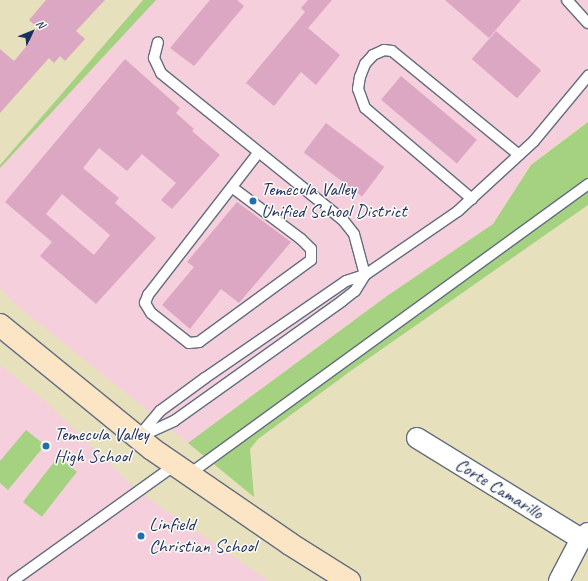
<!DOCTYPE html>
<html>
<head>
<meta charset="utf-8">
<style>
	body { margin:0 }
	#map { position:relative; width:588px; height:581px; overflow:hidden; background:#e7e0bd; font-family:Caveat,sans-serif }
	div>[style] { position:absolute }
	.built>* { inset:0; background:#f5cfdb }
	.green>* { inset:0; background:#a5d280; transform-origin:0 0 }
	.building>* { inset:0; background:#dca7c2; transform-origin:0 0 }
	.roads { filter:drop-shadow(1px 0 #626d7f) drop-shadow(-1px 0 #626d7f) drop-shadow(0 1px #626d7f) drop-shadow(0 -1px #626d7f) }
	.lane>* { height:10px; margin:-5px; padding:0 5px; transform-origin:5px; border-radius:5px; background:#fff }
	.street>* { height:20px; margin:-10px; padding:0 10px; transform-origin:10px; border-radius:10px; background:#fff }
	.secondary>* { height:22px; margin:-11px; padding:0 11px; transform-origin:11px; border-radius:11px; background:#fce5c4 }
	.dots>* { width:11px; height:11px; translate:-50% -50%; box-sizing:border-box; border:2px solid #fdfcf7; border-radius:50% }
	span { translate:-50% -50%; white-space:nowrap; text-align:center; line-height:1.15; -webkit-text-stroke:3px #fdfcf7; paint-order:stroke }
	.poi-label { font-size:19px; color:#1b2f5e }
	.left { translate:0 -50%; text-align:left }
	.street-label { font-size:19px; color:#1b2f5e }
	.north { position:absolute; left:12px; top:12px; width:40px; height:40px; -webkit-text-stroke:3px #fdfcf7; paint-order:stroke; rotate:47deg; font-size:11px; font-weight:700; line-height:16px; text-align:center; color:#1b2f5e }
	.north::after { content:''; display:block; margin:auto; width:14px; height:18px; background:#1b2f5e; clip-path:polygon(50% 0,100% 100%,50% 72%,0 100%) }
</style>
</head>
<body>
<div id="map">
	<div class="built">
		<div style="clip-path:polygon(143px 0,588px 0,588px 121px,530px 165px,493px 224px,387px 296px,188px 443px,15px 304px,0 288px,0 165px)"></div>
		<div style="clip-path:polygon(0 365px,44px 400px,139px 492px,269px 581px,0 581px)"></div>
	</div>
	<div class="green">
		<div style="clip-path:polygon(143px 0,156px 0,0 168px,0 165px)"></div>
		<div style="clip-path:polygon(588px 122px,588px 205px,352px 370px,258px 439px,250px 449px,254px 497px,188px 443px,387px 296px,493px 224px,531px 165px)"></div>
		<div style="clip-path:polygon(26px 430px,45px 445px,8px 490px,0 483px,0 461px)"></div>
		<div style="left:58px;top:457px;width:24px;height:57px;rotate:38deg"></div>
	</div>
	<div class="building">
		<div style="clip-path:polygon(46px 0,105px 0,76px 31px,85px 39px,65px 61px,60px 56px,54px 63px,49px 58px,0 113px,0 49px,14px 61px,30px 42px,28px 39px,38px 28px,29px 20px)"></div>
		<div style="clip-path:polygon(210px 0,237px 0,244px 6px,194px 66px,170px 48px)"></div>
		<div style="clip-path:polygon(308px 0,332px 0,308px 28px,340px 55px,316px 85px,301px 72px,274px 106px,246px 83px,305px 12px,301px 8px)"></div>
		<div style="clip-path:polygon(445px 0,521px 0,489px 38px)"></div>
		<div style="left:496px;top:31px;width:60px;height:37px;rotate:41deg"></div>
		<div style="clip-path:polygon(evenodd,125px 59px,180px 108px,176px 113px,194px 129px,192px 131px,220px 155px,172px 209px,161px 200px,176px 183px,142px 154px,127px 171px,99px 148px,83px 168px,119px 198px,115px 203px,156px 238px,96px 304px,40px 256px,52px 242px,5px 202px,125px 59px,62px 194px,110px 235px,94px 255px,46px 214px,62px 194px)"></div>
		<div style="left:401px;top:76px;width:99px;height:31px;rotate:40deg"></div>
		<div style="left:326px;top:123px;width:73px;height:37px;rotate:37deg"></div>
		<div style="clip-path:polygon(237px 202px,291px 242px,239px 303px,221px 289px,190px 329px,162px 305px,194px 267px,187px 262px)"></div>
	</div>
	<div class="roads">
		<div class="lane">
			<div style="left:567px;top:0;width:31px;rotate:48deg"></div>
			<div style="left:233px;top:188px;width:85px;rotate:36.9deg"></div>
			<div style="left:301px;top:239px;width:14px;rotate:45deg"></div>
			<div style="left:311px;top:249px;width:11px;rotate:90deg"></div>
			<div style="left:311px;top:260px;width:139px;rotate:143.8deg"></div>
			<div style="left:199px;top:342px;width:10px;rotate:174deg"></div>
			<div style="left:189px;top:343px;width:48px;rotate:-141.7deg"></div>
			<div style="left:151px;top:313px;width:12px;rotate:-121deg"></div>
			<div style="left:145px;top:303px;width:9px;rotate:-69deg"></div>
			<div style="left:148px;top:295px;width:180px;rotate:-52.2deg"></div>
			<div style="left:472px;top:199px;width:140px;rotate:-139.6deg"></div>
			<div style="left:365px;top:108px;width:20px;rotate:-110deg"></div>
			<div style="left:358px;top:89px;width:12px;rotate:-81deg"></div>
			<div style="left:360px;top:77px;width:14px;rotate:-69deg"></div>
			<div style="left:365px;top:64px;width:12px;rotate:-48deg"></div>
			<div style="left:373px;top:55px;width:12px;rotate:-24deg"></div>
			<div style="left:384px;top:50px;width:8px;rotate:7deg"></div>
			<div style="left:392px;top:51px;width:164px;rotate:39.3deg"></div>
			<div style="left:139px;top:436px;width:33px;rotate:-50deg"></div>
			<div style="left:160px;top:411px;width:56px;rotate:-36.3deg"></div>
			<div style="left:205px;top:378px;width:171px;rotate:-34.5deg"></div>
			<div style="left:346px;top:281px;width:20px;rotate:-18deg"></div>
			<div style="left:365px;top:275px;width:113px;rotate:-34.5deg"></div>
			<div style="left:458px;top:211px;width:103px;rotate:-42.6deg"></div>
			<div style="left:534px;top:141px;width:85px;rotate:-50.3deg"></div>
			<div style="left:137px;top:438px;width:41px;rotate:-24.7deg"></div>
			<div style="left:174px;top:421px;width:206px;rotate:-35.5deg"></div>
			<div style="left:342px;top:301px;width:16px;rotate:-38deg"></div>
			<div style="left:355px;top:291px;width:19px;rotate:-58deg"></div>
			<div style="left:365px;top:275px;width:42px;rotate:-105deg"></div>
			<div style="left:354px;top:234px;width:18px;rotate:-128deg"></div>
			<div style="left:343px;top:220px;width:234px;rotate:-141.1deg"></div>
			<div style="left:161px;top:73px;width:17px;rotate:-115deg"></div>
			<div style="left:154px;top:58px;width:16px;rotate:-76deg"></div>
			<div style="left:188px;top:475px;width:495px;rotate:-36deg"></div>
			<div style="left:13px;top:581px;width:199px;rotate:-35.6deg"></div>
		</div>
		<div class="street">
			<div style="left:417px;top:438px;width:193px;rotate:31.6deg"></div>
			<div style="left:559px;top:581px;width:47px;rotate:-62.4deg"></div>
			<div style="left:581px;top:539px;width:9px;rotate:-41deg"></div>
		</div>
		<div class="secondary">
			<div style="left:0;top:325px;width:196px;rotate:39.2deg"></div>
			<div style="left:152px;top:449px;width:168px;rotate:34.5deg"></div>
			<div style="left:290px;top:544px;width:70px;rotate:32.1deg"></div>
		</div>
	</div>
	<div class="dots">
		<div style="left:253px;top:201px;background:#1f6fb2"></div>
		<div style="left:46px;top:446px;background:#1f6fb2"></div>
		<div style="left:141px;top:536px;background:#1f6fb2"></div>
	</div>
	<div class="poi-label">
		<span class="left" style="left:261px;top:201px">Temecula Valley<br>Unified School District</span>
		<span class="left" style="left:54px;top:446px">Temecula Valley<br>High School</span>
		<span class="left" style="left:149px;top:536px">Linfield<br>Christian School</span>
	</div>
	<div class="street-label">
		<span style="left:499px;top:489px;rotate:32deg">Corte Camarillo</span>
	</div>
	<div class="north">N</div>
</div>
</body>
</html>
